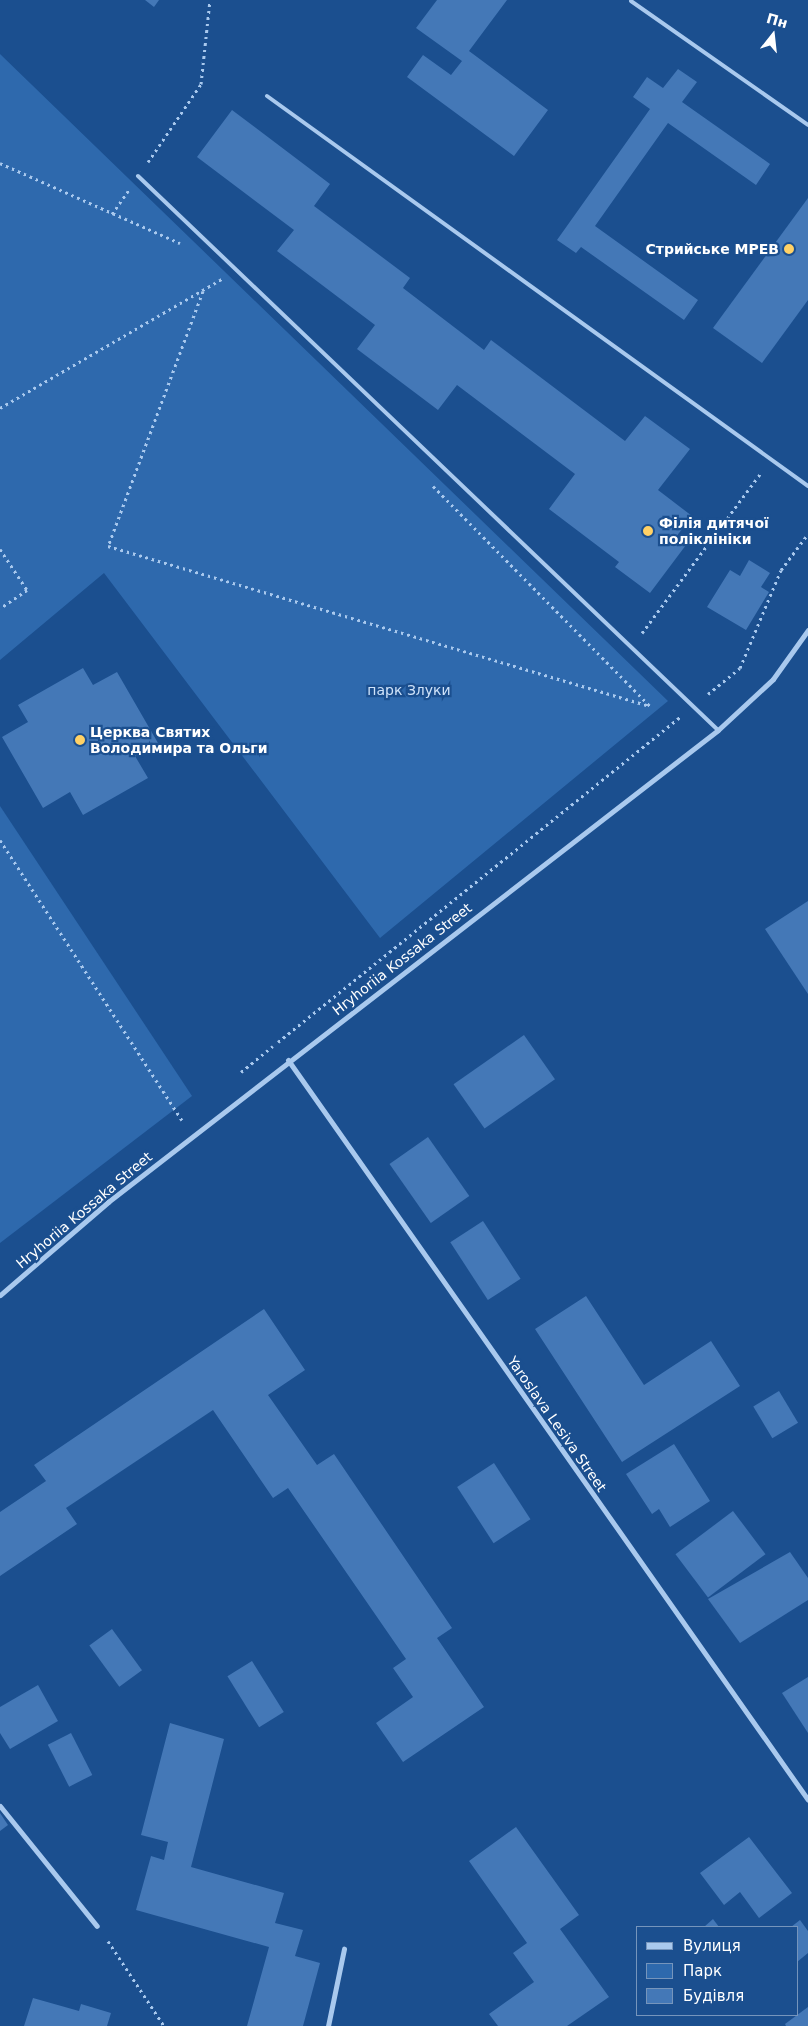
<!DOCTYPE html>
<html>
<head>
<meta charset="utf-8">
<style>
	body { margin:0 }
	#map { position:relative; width:808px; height:2026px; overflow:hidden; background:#1b4f8f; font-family:"DejaVu Sans",sans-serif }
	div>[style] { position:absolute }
	.green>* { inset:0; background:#2e69ad }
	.building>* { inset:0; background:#4478b7; transform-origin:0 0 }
	.path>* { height:3px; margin-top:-1.5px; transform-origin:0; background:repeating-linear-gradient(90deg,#a9c9ee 0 2.5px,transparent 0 6.5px) }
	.lane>* { height:4px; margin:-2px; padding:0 2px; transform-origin:2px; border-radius:2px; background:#a9c9ee }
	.street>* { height:5px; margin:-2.5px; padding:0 2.5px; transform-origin:2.5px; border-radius:2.5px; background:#a9c9ee }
	.dots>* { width:14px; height:14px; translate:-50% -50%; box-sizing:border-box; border:2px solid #1b4f8f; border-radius:50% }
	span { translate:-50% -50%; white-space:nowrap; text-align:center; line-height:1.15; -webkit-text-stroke:4.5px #1b4f8f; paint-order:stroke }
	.poi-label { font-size:14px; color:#fff; font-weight:700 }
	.right { translate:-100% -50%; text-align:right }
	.left { translate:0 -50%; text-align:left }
	.park-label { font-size:14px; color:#cfe3fa }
	.street-label { font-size:14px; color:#fff }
	.legend { position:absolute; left:636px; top:1926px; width:162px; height:90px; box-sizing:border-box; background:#1b4f8f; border:1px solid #7695bc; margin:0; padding:6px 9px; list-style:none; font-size:15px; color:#fff }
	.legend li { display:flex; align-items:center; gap:10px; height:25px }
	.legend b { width:25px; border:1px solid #7695bc }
	.north { position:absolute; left:748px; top:10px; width:50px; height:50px; -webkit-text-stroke:4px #1b4f8f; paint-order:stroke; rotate:16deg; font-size:14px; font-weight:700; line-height:20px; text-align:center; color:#fff }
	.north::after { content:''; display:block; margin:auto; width:18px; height:22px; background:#fff; clip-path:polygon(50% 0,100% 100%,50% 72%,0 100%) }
</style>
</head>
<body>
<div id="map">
	<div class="green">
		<div style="clip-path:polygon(0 54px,668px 701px,380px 938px,104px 573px,0 660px)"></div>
		<div style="clip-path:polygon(0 806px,192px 1096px,0 1243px)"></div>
	</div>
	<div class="building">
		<div style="clip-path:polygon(145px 0,159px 0,154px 7px)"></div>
		<div style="clip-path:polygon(437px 0,507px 0,469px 51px,548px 110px,514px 156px,407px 77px,423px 55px,451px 75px,462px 61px,416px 28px)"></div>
		<div style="clip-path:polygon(678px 69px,697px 82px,682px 102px,770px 164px,756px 185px,668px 123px,595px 226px,698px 300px,684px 320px,581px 247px,576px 253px,557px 240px,650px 109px,633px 97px,647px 77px,663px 88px)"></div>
		<div style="clip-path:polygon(232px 110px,330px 184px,314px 206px,410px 278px,403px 288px,484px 350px,491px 340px,625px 441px,645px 416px,690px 449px,658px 490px,692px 516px,676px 537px,686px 545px,650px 593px,615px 567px,619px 562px,549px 509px,575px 474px,457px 385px,438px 410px,357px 349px,375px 325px,277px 251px,294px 230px,197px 157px)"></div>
		<div style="clip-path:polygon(808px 198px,808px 300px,762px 363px,713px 328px)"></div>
		<div style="clip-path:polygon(749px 560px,770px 573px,761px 587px,769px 592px,746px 630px,707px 607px,730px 570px,740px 576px)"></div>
		<div style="clip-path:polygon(83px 668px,93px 685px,117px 672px,158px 743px,135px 756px,148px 778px,83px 815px,70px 792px,43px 808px,2px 737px,28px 722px,18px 705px)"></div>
		<div style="clip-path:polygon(808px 901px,808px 994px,765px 929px)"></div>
		<div style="left:524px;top:1035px;width:54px;height:86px;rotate:55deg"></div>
		<div style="left:428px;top:1137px;width:72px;height:47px;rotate:55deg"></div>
		<div style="left:483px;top:1221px;width:69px;height:39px;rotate:57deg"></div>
		<div style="clip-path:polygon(586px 1296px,644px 1385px,711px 1341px,740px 1386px,622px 1462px,535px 1329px)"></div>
		<div style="clip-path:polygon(264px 1309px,305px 1370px,268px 1395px,317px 1465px,334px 1454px,452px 1628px,437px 1638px,484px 1707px,403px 1762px,376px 1723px,413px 1697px,393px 1668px,406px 1659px,288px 1488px,273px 1498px,213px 1410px,66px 1508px,77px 1524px,0 1576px,0 1512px,46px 1481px,34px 1465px)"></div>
		<div style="left:779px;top:1391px;width:37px;height:30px;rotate:59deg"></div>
		<div style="clip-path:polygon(674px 1444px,710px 1501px,670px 1527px,659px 1509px,652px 1514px,626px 1474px)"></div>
		<div style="left:494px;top:1463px;width:67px;height:44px;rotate:57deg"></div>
		<div style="left:733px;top:1511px;width:54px;height:72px;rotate:53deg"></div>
		<div style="clip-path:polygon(790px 1552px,808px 1578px,808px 1600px,740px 1643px,708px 1599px)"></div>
		<div style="left:112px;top:1629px;width:51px;height:28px;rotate:54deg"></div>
		<div style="left:252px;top:1661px;width:60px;height:29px;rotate:58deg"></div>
		<div style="clip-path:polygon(808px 1677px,808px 1733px,782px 1693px)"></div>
		<div style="clip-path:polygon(38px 1685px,58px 1721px,10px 1749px,0 1733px,0 1707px)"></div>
		<div style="clip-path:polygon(170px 1723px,224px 1739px,191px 1867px,284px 1893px,275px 1923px,303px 1930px,295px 1956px,320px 1963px,303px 2026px,247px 2026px,269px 1947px,136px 1910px,151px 1856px,164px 1860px,168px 1842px,141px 1835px)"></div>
		<div style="left:71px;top:1733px;width:47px;height:26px;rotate:63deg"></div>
		<div style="clip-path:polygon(0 1813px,8px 1825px,0 1831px)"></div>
		<div style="clip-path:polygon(516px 1827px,579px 1915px,560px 1929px,609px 1997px,567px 2026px,498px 2026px,489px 2014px,534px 1982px,513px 1953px,527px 1943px,469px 1861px)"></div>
		<div style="clip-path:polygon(749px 1837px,792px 1893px,759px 1918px,740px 1892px,724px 1905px,700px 1873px)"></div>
		<div style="clip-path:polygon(713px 1919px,719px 1927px,704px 1927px)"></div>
		<div style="clip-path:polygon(800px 1920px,808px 1931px,808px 1953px,797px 1962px,797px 1927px,791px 1927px)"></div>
		<div style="clip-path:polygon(33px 1998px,79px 2011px,81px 2004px,111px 2013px,107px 2026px,24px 2026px)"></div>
		<div style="clip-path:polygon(808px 2007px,808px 2026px,786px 2026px,785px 2024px)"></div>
	</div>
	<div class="path">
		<div style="left:148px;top:162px;width:94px;rotate:-55.8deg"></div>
		<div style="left:201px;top:84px;width:84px;rotate:-83.9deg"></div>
		<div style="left:0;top:163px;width:197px;rotate:24deg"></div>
		<div style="left:112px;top:214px;width:29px;rotate:-55deg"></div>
		<div style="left:203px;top:291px;width:272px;rotate:110.4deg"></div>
		<div style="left:108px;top:546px;width:565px;rotate:16.45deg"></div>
		<div style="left:0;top:408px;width:257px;rotate:-30.2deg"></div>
		<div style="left:433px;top:486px;width:309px;rotate:45.4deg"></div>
		<div style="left:0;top:549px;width:49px;rotate:56.6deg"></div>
		<div style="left:27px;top:590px;width:32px;rotate:146deg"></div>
		<div style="left:642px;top:633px;width:198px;rotate:-53.4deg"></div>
		<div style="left:708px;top:694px;width:41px;rotate:-39.1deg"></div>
		<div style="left:740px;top:668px;width:106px;rotate:-67.3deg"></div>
		<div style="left:781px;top:570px;width:45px;rotate:-53.1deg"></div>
		<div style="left:0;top:840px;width:334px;rotate:57deg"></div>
		<div style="left:278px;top:1042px;width:517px;rotate:-38.95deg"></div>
		<div style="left:241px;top:1072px;width:41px;rotate:-39.1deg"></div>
		<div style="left:108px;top:1941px;width:102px;rotate:56.6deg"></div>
	</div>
	<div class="lane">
		<div style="left:631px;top:1px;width:216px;rotate:35deg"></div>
		<div style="left:267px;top:96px;width:667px;rotate:35.79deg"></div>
		<div style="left:138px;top:176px;width:802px;rotate:43.69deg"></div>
	</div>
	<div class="street">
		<div style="left:288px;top:1060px;width:904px;rotate:54.9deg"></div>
		<div style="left:0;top:1295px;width:143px;rotate:-40.7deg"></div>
		<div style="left:108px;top:1202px;width:771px;rotate:-37.73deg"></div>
		<div style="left:718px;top:730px;width:75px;rotate:-42.8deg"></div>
		<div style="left:773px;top:679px;width:60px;rotate:-54.5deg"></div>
		<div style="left:0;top:1806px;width:154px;rotate:51.1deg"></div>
		<div style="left:328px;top:2026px;width:79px;rotate:-78.3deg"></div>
	</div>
	<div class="dots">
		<div style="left:789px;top:249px;background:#ffd166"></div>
		<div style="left:648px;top:531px;background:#ffd166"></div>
		<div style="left:80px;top:740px;background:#ffd166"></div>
	</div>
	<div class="poi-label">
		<span class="right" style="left:779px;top:249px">Стрийське МРЕВ</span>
		<span class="left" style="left:659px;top:531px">Філія дитячої<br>поліклініки</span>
		<span class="left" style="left:90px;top:740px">Церква Святих<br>Володимира та Ольги</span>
	</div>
	<div class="park-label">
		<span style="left:409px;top:690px">парк Злуки</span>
	</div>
	<div class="street-label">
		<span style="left:402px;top:959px;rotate:-38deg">Hryhoriia Kossaka Street</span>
		<span style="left:84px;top:1210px;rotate:-40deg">Hryhoriia Kossaka Street</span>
		<span style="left:557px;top:1424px;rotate:55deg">Yaroslava Lesiva Street</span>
	</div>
	<ul class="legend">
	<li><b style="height:6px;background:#a9c9ee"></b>Вулиця</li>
	<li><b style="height:14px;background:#2e69ad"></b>Парк</li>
	<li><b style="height:14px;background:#4478b7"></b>Будівля</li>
	</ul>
	<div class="north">Пн</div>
</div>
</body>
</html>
